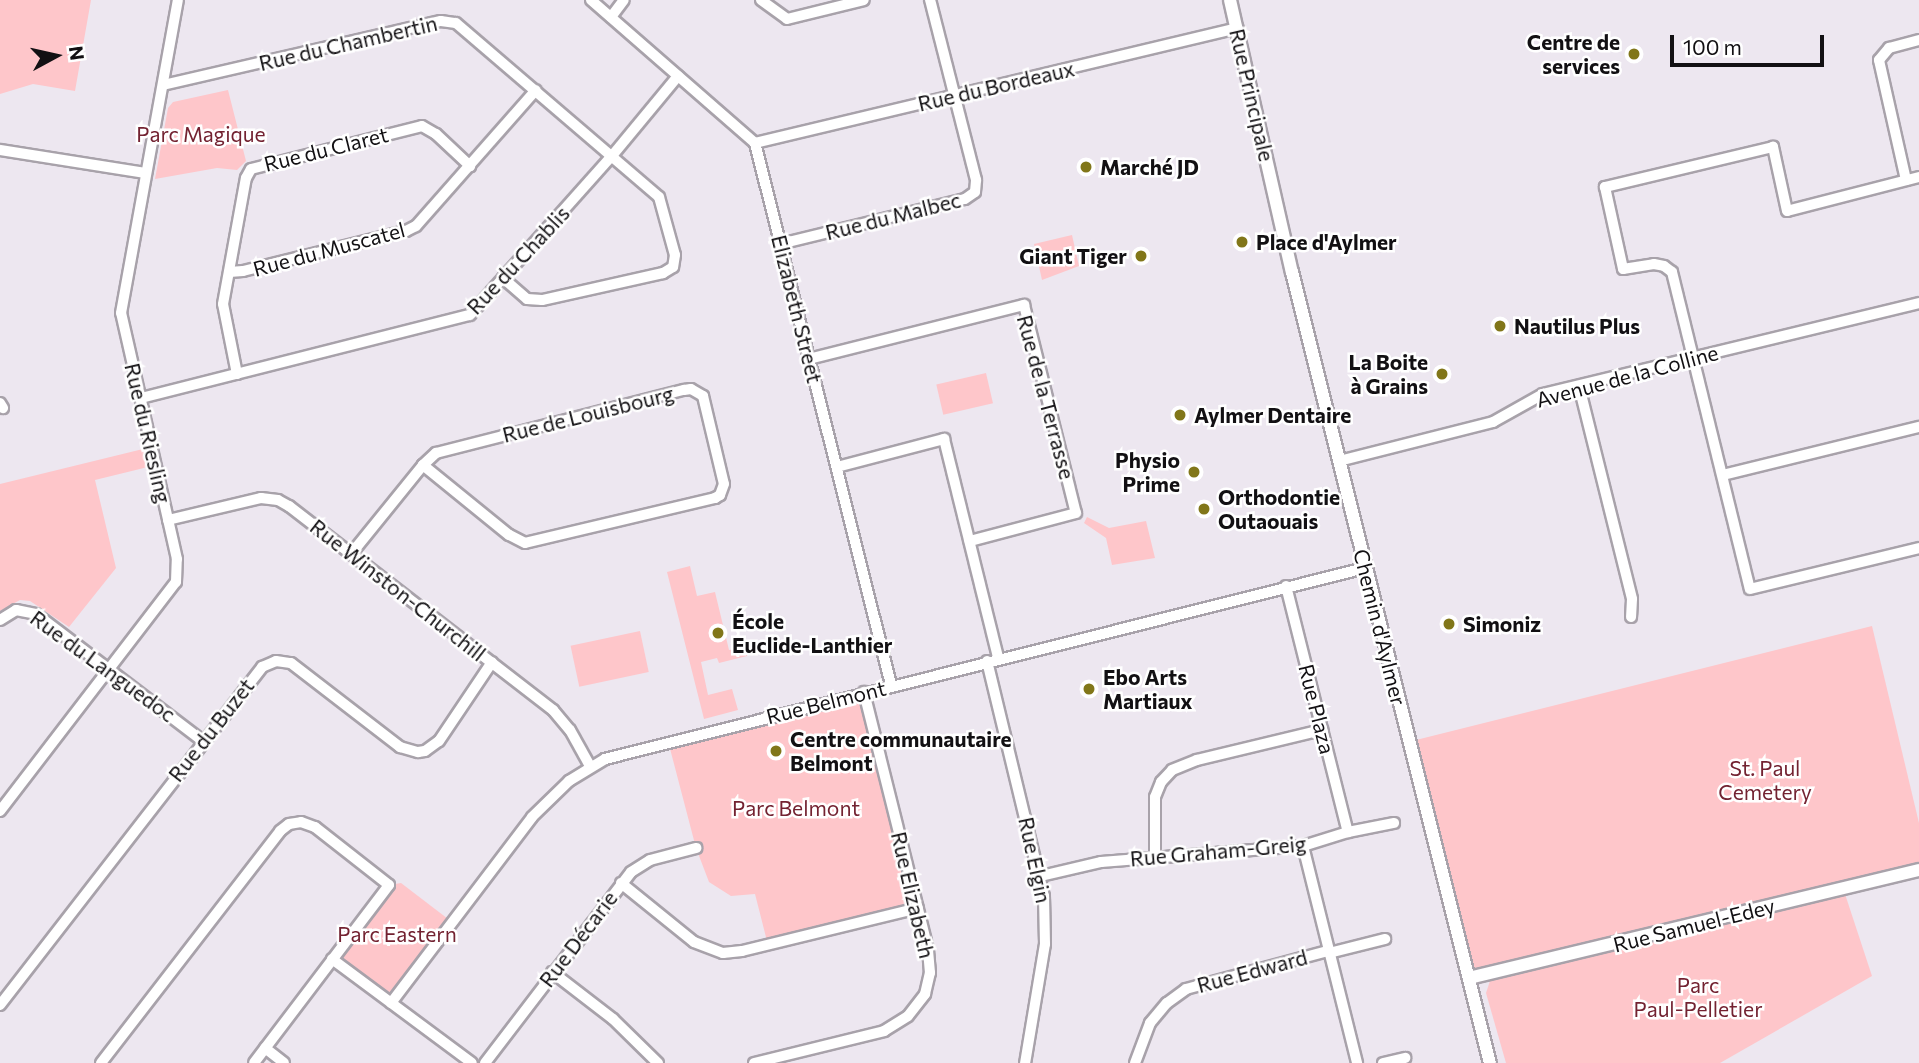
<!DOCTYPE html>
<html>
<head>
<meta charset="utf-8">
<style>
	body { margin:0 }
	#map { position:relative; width:1919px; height:1063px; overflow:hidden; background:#ede7f0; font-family:Commissioner,sans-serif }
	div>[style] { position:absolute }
	.green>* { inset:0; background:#fec6ca; transform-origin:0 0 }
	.roads { filter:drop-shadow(2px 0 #a8a2aa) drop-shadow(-2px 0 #a8a2aa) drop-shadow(0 2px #a8a2aa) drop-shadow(0 -2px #a8a2aa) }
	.minor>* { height:10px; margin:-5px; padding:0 5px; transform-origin:5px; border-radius:5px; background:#fff }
	.tertiary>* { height:12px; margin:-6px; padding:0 6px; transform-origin:6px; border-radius:6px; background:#fff }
	.secondary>* { height:12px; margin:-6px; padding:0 6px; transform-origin:6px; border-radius:6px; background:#fff }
	.dots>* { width:19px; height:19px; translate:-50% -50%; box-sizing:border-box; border:4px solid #fff; border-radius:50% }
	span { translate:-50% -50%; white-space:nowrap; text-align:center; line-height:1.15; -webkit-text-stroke:5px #fff; paint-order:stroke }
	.poi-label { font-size:21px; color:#121013; font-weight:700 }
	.right { translate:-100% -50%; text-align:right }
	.left { translate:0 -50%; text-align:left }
	.street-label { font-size:21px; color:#121013 }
	.park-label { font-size:21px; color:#732231 }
	.north { position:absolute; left:21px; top:21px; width:70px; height:70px; -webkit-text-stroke:5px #fff; paint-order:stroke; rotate:82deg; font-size:19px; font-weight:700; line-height:28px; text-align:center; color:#121013 }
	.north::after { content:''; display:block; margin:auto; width:24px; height:32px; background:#121013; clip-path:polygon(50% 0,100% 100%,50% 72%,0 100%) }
	.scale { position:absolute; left:1670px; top:35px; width:154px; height:32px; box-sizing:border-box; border:4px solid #121013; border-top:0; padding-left:9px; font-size:21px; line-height:24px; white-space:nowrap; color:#121013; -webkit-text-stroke:5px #fff; paint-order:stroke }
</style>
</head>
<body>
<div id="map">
	<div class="green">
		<div style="clip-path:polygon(0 0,91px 0,75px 91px,33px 84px,0 94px)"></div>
		<div style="clip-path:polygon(228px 90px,246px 161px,237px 170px,217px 168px,155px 179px,168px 108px,173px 102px)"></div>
		<div style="clip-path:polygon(1072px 235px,1079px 266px,1042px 280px,1034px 244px)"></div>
		<div style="left:986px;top:373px;width:31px;height:51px;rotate:77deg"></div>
		<div style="clip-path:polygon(143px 449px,148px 467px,95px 480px,116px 568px,69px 627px,30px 601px,20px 600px,0 611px,0 484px)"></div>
		<div style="clip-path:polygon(1087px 517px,1109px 528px,1146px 521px,1155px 558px,1112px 565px,1106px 538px,1084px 523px)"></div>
		<div style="clip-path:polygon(690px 566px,697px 596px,715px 592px,729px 650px,745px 647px,747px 656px,719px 663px,717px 658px,701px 662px,708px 695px,732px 689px,738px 710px,704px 719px,667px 572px)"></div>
		<div style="clip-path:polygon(1872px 626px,1919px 823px,1919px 870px,1469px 978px,1408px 742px)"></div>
		<div style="left:640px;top:631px;width:42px;height:71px;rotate:78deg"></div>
		<div style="clip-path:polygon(864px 692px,918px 908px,768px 945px,755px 894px,731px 896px,709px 882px,696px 848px,668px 741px)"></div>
		<div style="clip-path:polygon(401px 883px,452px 922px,391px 1003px,332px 959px,389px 885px)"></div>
		<div style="clip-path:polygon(1845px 894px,1872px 976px,1720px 1063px,1506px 1063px,1486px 993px,1490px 981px)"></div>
	</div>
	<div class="roads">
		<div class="minor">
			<div style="left:591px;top:0;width:218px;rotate:41.1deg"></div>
			<div style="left:755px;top:143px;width:559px;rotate:75.91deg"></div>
			<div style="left:761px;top:0;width:32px;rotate:36deg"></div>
			<div style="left:787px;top:19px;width:79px;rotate:-13.9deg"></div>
			<div style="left:611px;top:17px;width:21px;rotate:-53deg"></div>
			<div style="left:163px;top:85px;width:285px;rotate:-13deg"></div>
			<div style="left:441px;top:21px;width:15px;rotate:8deg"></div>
			<div style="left:456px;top:23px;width:267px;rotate:40.6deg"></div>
			<div style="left:659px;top:197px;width:60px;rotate:74.6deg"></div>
			<div style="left:675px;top:255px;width:12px;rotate:99deg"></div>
			<div style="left:673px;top:267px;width:12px;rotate:149deg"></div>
			<div style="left:663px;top:273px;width:124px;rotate:167.4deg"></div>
			<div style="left:542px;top:300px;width:15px;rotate:-176deg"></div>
			<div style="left:527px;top:299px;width:32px;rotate:-139deg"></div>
			<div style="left:755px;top:143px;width:496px;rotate:-13.4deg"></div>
			<div style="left:0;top:150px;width:147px;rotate:9deg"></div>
			<div style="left:1919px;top:177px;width:136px;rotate:165.6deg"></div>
			<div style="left:1787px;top:211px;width:66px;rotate:-102.3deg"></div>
			<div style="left:1773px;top:147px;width:173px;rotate:166.6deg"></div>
			<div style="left:1605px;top:187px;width:84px;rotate:77.6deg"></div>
			<div style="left:1623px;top:269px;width:31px;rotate:-9deg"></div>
			<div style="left:1654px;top:264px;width:10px;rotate:11deg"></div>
			<div style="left:1664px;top:266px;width:10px;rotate:37deg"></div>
			<div style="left:1672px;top:272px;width:326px;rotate:76.2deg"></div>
			<div style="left:1750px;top:589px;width:174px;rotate:-13.6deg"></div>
			<div style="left:1906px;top:180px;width:123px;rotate:-102.7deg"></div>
			<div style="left:1879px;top:60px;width:16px;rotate:-50deg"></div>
			<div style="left:1889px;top:48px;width:31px;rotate:-15deg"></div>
			<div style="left:780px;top:244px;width:190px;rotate:-13.7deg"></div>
			<div style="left:965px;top:199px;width:12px;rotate:-35deg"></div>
			<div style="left:975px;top:192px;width:12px;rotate:-85deg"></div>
			<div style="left:976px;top:180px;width:186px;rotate:-104.3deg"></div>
			<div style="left:229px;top:272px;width:14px;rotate:-4deg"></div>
			<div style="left:243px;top:271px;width:168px;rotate:-13.8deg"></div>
			<div style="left:406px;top:231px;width:11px;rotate:-27deg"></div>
			<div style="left:416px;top:226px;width:181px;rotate:-48.6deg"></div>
			<div style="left:809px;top:359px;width:222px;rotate:-14.1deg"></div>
			<div style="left:1024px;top:305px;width:214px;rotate:76deg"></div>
			<div style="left:1076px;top:513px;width:110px;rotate:165.2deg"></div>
			<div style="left:237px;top:374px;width:71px;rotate:-101.3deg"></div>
			<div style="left:223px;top:304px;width:128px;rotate:-79.7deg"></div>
			<div style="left:246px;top:178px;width:10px;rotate:-61deg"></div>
			<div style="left:251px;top:169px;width:176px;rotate:-14.1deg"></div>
			<div style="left:422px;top:126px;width:16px;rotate:30deg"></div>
			<div style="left:436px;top:134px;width:47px;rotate:43.3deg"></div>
			<div style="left:1579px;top:386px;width:219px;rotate:76deg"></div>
			<div style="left:1632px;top:599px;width:18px;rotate:93deg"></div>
			<div style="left:141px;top:398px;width:339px;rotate:-14.2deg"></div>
			<div style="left:470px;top:315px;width:212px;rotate:-48.3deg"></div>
			<div style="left:611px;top:157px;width:105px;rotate:-50.4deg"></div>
			<div style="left:0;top:403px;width:6px;rotate:59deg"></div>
			<div style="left:1339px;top:461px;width:159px;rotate:-14.2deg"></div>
			<div style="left:1493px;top:422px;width:57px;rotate:-29.2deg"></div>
			<div style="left:1543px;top:394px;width:387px;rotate:-13.6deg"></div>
			<div style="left:837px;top:467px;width:111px;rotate:-14.7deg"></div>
			<div style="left:944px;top:439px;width:226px;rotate:76.1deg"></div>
			<div style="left:1723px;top:475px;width:202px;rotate:-13.8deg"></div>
			<div style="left:168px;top:520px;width:96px;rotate:-13.3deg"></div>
			<div style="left:261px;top:498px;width:17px;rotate:7deg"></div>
			<div style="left:278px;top:500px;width:13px;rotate:29deg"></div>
			<div style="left:289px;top:506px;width:334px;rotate:37.7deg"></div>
			<div style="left:553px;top:710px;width:26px;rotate:50deg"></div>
			<div style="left:570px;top:730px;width:41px;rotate:60.9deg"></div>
			<div style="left:351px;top:554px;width:114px;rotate:-51deg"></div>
			<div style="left:423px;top:465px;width:18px;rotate:-43deg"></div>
			<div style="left:436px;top:453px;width:256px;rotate:-14.3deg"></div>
			<div style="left:684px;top:390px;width:7px;rotate:-8deg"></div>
			<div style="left:691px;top:389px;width:14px;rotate:30deg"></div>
			<div style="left:703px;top:396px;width:90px;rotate:76.6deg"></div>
			<div style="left:724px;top:484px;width:12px;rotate:110deg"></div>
			<div style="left:720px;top:495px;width:6px;rotate:149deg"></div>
			<div style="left:715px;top:498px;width:195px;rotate:166.7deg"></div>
			<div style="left:525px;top:543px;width:18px;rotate:-153deg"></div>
			<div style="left:509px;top:535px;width:111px;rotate:-140.9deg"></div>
			<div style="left:1286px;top:586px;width:254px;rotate:75.9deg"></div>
			<div style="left:0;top:620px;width:19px;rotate:-32deg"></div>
			<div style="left:16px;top:610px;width:20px;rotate:11deg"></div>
			<div style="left:36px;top:614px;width:210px;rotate:37.3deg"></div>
			<div style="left:987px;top:661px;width:242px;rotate:76.4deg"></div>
			<div style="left:1044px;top:896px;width:48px;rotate:88.8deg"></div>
			<div style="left:1045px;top:944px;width:121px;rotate:99.5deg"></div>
			<div style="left:0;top:811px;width:289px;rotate:-52.5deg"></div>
			<div style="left:176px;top:582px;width:23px;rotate:-88deg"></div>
			<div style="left:177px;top:559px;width:252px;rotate:-102.8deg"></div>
			<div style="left:121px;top:313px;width:318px;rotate:-79.7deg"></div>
			<div style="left:1303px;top:846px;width:224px;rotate:76deg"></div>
			<div style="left:1155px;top:857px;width:60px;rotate:-90deg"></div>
			<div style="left:1155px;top:797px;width:16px;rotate:-68deg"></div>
			<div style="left:1161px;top:782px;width:16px;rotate:-47deg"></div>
			<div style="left:1172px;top:770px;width:27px;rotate:-22deg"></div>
			<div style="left:1197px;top:760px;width:129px;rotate:-13.5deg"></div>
			<div style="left:1041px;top:876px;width:62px;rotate:-13.1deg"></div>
			<div style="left:1101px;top:862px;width:203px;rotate:-4.5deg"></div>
			<div style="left:1303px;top:846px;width:47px;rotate:-17.3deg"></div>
			<div style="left:1348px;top:832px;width:47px;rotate:-11.1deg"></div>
			<div style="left:621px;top:883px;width:94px;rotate:38.9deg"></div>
			<div style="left:694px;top:942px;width:31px;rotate:21deg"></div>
			<div style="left:723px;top:953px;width:19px;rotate:-6deg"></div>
			<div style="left:742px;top:951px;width:181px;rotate:-13.7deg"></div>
			<div style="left:1329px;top:953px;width:58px;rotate:-14deg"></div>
			<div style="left:332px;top:959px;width:174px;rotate:36.6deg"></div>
			<div style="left:552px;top:972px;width:77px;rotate:37.6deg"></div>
			<div style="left:613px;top:1019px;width:63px;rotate:44.4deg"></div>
			<div style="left:391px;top:1003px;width:233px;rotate:-52.8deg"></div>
			<div style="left:532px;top:817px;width:52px;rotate:-44.2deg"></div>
			<div style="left:569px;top:781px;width:42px;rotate:-31.4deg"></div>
			<div style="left:605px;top:759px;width:784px;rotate:-14.11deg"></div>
			<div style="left:0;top:1005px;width:428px;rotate:-52.2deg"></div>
			<div style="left:262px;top:667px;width:15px;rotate:-23deg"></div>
			<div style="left:276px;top:661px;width:15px;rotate:8deg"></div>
			<div style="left:291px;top:663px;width:138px;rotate:37.6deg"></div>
			<div style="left:400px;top:747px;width:19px;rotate:16deg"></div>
			<div style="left:418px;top:752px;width:7px;rotate:-8deg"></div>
			<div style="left:425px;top:751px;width:17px;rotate:-36deg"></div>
			<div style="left:439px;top:741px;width:95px;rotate:-56.1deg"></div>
			<div style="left:265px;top:1048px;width:24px;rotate:38deg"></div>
			<div style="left:101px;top:1063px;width:293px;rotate:-52.3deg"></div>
			<div style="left:280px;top:831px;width:11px;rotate:-38deg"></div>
			<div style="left:289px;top:824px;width:12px;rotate:-9deg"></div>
			<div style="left:301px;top:822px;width:15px;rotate:20deg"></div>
			<div style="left:315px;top:827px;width:94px;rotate:38.1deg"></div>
			<div style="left:389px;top:885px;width:223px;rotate:127.2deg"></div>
			<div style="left:485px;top:1063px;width:240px;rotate:-52.6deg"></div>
			<div style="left:631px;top:872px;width:22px;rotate:-32deg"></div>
			<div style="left:650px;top:860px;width:48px;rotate:-14.6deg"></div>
			<div style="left:754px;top:1063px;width:134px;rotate:-13.8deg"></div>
			<div style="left:884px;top:1031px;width:28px;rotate:-32deg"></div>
			<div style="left:908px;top:1016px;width:28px;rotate:-52deg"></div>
			<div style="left:925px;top:994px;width:22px;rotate:-77deg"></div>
			<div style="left:930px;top:973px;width:24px;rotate:-95deg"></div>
			<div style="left:928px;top:949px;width:265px;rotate:-104deg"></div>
			<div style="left:1135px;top:1063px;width:43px;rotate:-69.4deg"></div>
			<div style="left:1150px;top:1023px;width:26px;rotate:-50deg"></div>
			<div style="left:1167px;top:1003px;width:24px;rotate:-36deg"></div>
			<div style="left:1186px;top:989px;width:147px;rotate:-15deg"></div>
			<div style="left:1383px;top:1063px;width:23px;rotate:-13deg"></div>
		</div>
		<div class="tertiary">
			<div style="left:1469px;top:978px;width:463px;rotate:-13.5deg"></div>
		</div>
		<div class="secondary">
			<div style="left:1230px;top:0;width:279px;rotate:77.2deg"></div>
			<div style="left:1292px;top:272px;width:815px;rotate:75.95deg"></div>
		</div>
	</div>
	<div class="dots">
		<div style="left:1634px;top:54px;background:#817619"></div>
		<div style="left:1086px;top:167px;background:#817619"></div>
		<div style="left:1242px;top:242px;background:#817619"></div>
		<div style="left:1141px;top:256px;background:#817619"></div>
		<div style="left:1500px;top:326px;background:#817619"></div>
		<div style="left:1442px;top:374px;background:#817619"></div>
		<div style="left:1180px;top:415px;background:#817619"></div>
		<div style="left:1194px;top:472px;background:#817619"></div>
		<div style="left:1204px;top:509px;background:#817619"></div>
		<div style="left:1449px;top:624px;background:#817619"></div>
		<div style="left:718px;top:633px;background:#817619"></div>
		<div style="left:1089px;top:689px;background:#817619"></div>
		<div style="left:776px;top:751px;background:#817619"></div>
	</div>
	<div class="poi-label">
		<span class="right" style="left:1620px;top:54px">Centre de<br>services</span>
		<span class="left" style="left:1100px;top:167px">Marché JD</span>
		<span class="left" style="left:1256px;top:242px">Place d'Aylmer</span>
		<span class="right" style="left:1127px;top:256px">Giant Tiger</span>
		<span class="left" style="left:1514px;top:326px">Nautilus Plus</span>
		<span class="right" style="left:1428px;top:374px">La Boite<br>à Grains</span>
		<span class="left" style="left:1194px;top:415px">Aylmer Dentaire</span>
		<span class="right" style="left:1180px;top:472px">Physio<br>Prime</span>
		<span class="left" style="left:1218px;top:509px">Orthodontie<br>Outaouais</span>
		<span class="left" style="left:732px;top:633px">École<br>Euclide-Lanthier</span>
		<span class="left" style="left:1463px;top:624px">Simoniz</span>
		<span class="left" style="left:1103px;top:689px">Ebo Arts<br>Martiaux</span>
		<span class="left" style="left:790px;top:751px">Centre communautaire<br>Belmont</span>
	</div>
	<div class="street-label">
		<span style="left:348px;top:43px;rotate:-13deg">Rue du Chambertin</span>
		<span style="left:996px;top:86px;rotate:-13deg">Rue du Bordeaux</span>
		<span style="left:1252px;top:95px;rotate:77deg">Rue Principale</span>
		<span style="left:326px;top:149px;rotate:-14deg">Rue du Claret</span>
		<span style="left:893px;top:216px;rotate:-14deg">Rue du Malbec</span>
		<span style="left:329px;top:249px;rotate:-15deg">Rue du Muscatel</span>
		<span style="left:518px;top:260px;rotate:-47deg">Rue du Chablis</span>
		<span style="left:797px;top:309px;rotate:76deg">Elizabeth Street</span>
		<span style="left:1627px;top:376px;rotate:-15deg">Avenue de la Colline</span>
		<span style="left:1046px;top:397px;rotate:75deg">Rue de la Terrasse</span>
		<span style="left:588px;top:414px;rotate:-14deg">Rue de Louisbourg</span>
		<span style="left:148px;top:433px;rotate:77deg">Rue du Riesling</span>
		<span style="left:398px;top:590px;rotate:38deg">Rue Winston-Churchill</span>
		<span style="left:1380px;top:627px;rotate:76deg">Chemin d'Aylmer</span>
		<span style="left:103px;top:666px;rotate:36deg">Rue du Languedoc</span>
		<span style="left:826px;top:702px;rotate:-14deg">Rue Belmont</span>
		<span style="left:1317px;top:709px;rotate:76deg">Rue Plaza</span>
		<span style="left:211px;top:730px;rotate:-52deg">Rue du Buzet</span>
		<span style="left:1218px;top:851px;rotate:-5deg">Rue Graham-Greig</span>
		<span style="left:1035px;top:860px;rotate:78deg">Rue Elgin</span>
		<span style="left:913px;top:895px;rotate:77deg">Rue Elizabeth</span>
		<span style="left:1694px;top:925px;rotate:-14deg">Rue Samuel-Edey</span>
		<span style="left:578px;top:939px;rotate:-53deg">Rue Décarie</span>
		<span style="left:1252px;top:971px;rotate:-15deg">Rue Edward</span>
	</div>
	<div class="park-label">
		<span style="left:201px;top:134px">Parc Magique</span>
		<span style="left:1765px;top:780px">St. Paul<br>Cemetery</span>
		<span style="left:796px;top:808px">Parc Belmont</span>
		<span style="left:397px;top:934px">Parc Eastern</span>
		<span style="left:1698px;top:997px">Parc<br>Paul-Pelletier</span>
	</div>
	<div class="north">N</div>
	<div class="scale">100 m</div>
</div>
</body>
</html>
